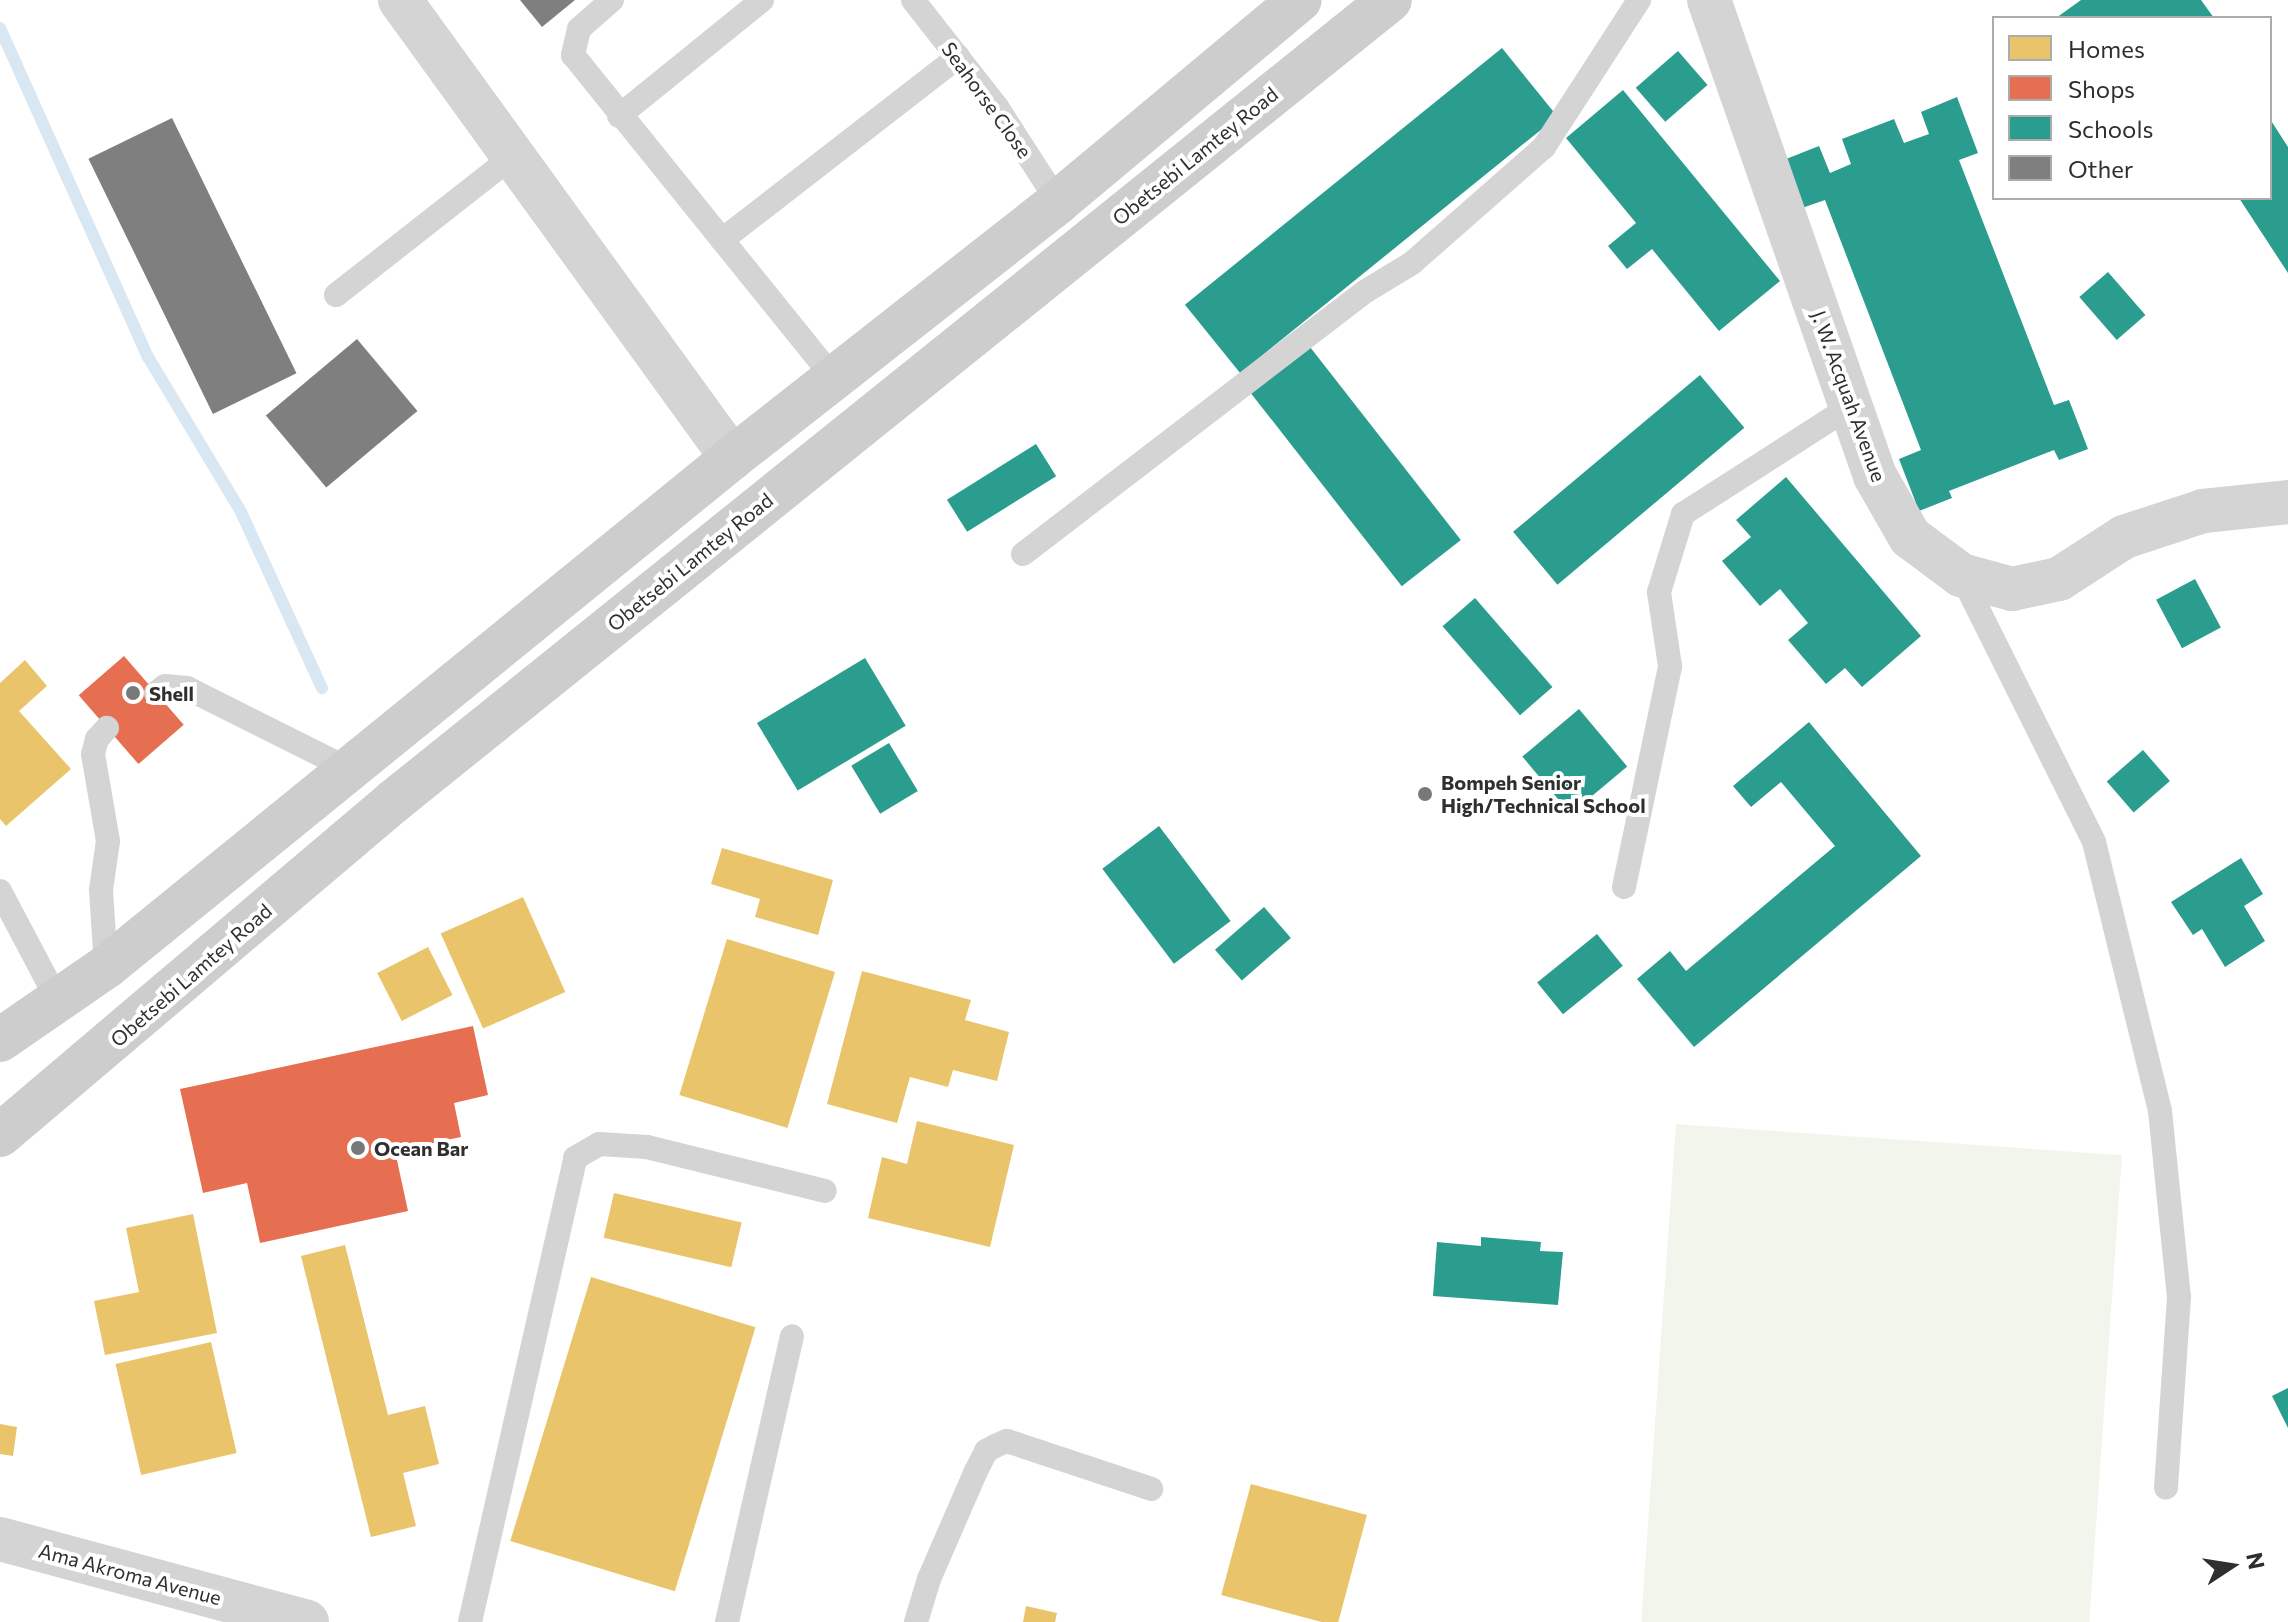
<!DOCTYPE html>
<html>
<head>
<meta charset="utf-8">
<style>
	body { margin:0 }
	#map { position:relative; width:2288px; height:1622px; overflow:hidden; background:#fff; font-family:Commissioner,sans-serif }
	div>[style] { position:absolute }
	.green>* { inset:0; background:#f1f5ec; transform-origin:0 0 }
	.homes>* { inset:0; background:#e9c46a; transform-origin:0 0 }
	.shops>* { inset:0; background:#e76f51; transform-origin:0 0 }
	.schools>* { inset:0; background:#2a9d8f; transform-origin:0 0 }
	.stream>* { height:12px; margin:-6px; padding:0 6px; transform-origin:6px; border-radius:6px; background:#d8e7f2 }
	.building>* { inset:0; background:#7f7f7f; transform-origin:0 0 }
	.lane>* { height:24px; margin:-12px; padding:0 12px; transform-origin:12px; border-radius:12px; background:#d4d4d4 }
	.street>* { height:44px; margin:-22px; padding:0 22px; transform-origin:22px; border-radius:22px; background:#d4d4d4 }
	.secondary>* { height:44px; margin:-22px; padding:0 22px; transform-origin:22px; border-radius:22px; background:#cdcdcd }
	.dots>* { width:22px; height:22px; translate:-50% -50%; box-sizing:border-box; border:4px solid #fff; border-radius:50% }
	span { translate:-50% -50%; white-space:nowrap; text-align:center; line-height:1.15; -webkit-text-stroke:8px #fff; paint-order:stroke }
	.street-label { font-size:20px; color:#2f2f2f }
	.poi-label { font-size:20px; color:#2f2f2f; font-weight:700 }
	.left { translate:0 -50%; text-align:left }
	.legend { position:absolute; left:1992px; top:16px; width:280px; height:184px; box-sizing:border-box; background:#fff; border:2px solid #acacac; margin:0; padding:10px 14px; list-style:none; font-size:24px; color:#2f2f2f }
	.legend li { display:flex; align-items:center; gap:16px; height:40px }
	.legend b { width:40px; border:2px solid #acacac }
	.north { position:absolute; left:2192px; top:1526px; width:80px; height:80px; -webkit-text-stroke:6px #fff; paint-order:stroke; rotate:78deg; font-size:22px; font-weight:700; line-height:32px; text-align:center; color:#2f2f2f }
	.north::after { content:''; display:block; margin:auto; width:28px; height:36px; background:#2f2f2f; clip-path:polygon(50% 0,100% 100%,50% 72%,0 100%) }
</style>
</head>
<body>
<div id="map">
	<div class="green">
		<div style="left:1676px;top:1124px;width:447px;height:499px;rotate:4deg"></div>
	</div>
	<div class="homes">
		<div style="clip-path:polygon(25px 660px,47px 686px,19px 711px,71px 769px,6px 826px,0 819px,0 683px)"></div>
		<div style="clip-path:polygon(722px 848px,833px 880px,818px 935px,755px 917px,760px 899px,711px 884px)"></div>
		<div style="left:523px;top:897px;width:104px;height:90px;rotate:66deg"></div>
		<div style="left:727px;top:939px;width:113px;height:163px;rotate:17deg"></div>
		<div style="left:428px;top:947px;width:54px;height:57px;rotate:63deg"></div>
		<div style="clip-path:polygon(862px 971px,971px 1000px,965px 1020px,1009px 1032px,997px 1081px,953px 1070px,948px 1087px,910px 1077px,897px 1123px,827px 1104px)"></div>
		<div style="clip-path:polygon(917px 1121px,1014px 1145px,990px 1247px,868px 1218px,882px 1157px,907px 1164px)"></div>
		<div style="left:614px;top:1193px;width:131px;height:46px;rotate:13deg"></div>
		<div style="clip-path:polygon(193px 1214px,217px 1333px,105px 1355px,94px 1301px,139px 1292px,126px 1228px)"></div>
		<div style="clip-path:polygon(345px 1245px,388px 1415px,425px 1406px,439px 1464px,403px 1473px,416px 1526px,371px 1537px,301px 1256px)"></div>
		<div style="left:591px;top:1277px;width:172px;height:276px;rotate:17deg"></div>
		<div style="left:211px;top:1342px;width:114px;height:98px;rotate:77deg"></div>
		<div style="clip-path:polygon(0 1424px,17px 1427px,13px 1456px,0 1454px)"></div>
		<div style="left:1251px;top:1484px;width:120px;height:115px;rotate:15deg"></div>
		<div style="clip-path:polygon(1026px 1606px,1057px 1613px,1055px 1622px,1023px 1622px)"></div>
	</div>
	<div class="shops">
		<div style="left:124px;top:656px;width:91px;height:60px;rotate:49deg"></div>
		<div style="clip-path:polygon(473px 1026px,488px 1095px,454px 1103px,461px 1137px,395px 1151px,408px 1211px,260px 1243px,247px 1183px,203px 1193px,180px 1089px)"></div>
	</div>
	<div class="schools">
		<div style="clip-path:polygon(2081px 0,2201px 0,2214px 18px,2056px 18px)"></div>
		<div style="left:1502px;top:48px;width:88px;height:408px;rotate:51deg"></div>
		<div style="left:1678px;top:51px;width:45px;height:56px;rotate:49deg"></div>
		<div style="clip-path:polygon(1623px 90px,1780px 281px,1719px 331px,1652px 249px,1627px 269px,1608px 246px,1636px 223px,1566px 138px)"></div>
		<div style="clip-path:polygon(1957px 97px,1978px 153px,1959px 160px,2054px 405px,2069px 400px,2088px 449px,2059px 460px,2054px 450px,1949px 491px,1952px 498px,1919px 511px,1899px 459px,1921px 450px,1825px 200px,1799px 209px,1781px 161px,1819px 146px,1830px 173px,1851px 164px,1842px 139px,1894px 119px,1904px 143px,1929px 134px,1921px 112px)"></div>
		<div style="clip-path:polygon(2270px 119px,2288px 147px,2288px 273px,2239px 198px,2270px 198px)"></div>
		<div style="left:2108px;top:272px;width:57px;height:38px;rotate:49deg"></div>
		<div style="left:1310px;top:347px;width:245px;height:75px;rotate:52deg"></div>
		<div style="left:1700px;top:375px;width:69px;height:244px;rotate:50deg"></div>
		<div style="left:1036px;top:444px;width:38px;height:105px;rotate:58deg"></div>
		<div style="clip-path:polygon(1786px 477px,1921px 636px,1862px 687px,1845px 668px,1826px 684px,1788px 640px,1808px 623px,1780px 589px,1760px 606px,1722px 561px,1751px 537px,1736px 520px)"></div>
		<div style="left:2195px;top:579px;width:55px;height:44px;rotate:62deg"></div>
		<div style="left:1475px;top:598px;width:118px;height:43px;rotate:49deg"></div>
		<div style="left:865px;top:658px;width:79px;height:126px;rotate:59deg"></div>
		<div style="left:1579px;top:709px;width:75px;height:74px;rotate:50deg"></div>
		<div style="clip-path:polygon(1809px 722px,1921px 856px,1694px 1047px,1637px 979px,1670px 951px,1686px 971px,1835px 846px,1781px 782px,1751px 807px,1733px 786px)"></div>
		<div style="left:889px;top:743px;width:56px;height:44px;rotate:59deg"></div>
		<div style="left:2143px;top:750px;width:41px;height:48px;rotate:49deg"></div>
		<div style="left:1159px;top:826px;width:119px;height:71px;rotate:53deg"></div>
		<div style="clip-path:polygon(2241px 858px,2263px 894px,2244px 906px,2265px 941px,2225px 967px,2202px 929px,2193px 935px,2171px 902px)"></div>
		<div style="left:1264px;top:907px;width:41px;height:65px;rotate:49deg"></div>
		<div style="left:1597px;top:934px;width:41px;height:77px;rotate:51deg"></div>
		<div style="clip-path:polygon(1481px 1237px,1541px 1242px,1540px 1251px,1563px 1252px,1558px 1305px,1433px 1296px,1437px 1242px,1481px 1246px)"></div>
		<div style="clip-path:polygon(2288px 1388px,2288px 1428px,2272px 1396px)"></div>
	</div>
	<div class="stream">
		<div style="left:0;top:28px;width:361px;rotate:65.8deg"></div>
		<div style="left:148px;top:357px;width:181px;rotate:59deg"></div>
		<div style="left:241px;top:512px;width:194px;rotate:65.3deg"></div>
	</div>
	<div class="building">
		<div style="clip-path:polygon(520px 0,575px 0,542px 27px)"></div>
		<div style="left:172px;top:118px;width:284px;height:93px;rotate:64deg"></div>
		<div style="left:357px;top:339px;width:94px;height:119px;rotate:50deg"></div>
	</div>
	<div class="lane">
		<div style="left:612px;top:0;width:44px;rotate:138.7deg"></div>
		<div style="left:579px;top:29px;width:27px;rotate:103deg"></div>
		<div style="left:573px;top:55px;width:416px;rotate:51.1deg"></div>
		<div style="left:913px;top:0;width:136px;rotate:51.9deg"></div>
		<div style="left:997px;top:107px;width:113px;rotate:57.3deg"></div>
		<div style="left:619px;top:116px;width:184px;rotate:-39deg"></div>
		<div style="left:722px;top:240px;width:299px;rotate:-37.8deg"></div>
		<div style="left:336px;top:295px;width:225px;rotate:-38.1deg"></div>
		<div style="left:1023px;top:554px;width:432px;rotate:-37.5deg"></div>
		<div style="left:1366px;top:291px;width:54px;rotate:-31.3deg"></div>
		<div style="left:1412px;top:263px;width:176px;rotate:-41.3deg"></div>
		<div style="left:1544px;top:147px;width:175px;rotate:-57.1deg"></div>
		<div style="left:1961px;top:575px;width:298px;rotate:63.5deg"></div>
		<div style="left:2094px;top:842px;width:277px;rotate:76.2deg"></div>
		<div style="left:2160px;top:1111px;width:187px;rotate:84.2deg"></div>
		<div style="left:2179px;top:1297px;width:191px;rotate:93.9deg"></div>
		<div style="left:156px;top:693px;width:11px;rotate:-38deg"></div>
		<div style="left:165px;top:686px;width:22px;rotate:5deg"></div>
		<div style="left:187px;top:688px;width:183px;rotate:26.6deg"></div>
		<div style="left:1624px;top:887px;width:226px;rotate:-78.2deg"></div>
		<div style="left:1670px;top:666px;width:75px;rotate:-98.5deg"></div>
		<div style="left:1659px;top:592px;width:82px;rotate:-72.9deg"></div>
		<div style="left:1683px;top:514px;width:200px;rotate:-32.7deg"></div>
		<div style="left:0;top:891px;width:122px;rotate:62.2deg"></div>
		<div style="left:106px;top:967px;width:77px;rotate:-93.7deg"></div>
		<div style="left:101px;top:890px;width:49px;rotate:-81.9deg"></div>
		<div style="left:108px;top:841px;width:88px;rotate:-99.8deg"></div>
		<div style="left:93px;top:754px;width:16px;rotate:-75deg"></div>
		<div style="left:97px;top:739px;width:15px;rotate:-48deg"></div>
		<div style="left:470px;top:1622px;width:476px;rotate:-77.2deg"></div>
		<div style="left:575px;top:1158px;width:28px;rotate:-30deg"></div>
		<div style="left:599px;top:1144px;width:48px;rotate:3.6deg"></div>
		<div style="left:647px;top:1147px;width:183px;rotate:13.9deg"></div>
		<div style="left:727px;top:1622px;width:293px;rotate:-77.2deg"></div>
		<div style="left:916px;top:1622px;width:45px;rotate:-73.2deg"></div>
		<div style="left:929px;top:1579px;width:116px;rotate:-66.5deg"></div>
		<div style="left:975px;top:1473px;width:25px;rotate:-63deg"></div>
		<div style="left:986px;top:1451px;width:10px;rotate:-29deg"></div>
		<div style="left:995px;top:1446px;width:13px;rotate:-23deg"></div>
		<div style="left:1007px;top:1441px;width:152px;rotate:18.4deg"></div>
	</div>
	<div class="street">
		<div style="left:400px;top:0;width:566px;rotate:54.06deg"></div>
		<div style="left:1709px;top:0;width:504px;rotate:70.77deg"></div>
		<div style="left:1875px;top:476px;width:70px;rotate:60.2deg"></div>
		<div style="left:1910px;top:537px;width:64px;rotate:36.7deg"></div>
		<div style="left:1961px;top:575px;width:53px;rotate:15.4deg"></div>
		<div style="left:2012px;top:589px;width:48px;rotate:-12deg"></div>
		<div style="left:2059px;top:579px;width:77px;rotate:-32.9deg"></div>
		<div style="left:2124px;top:537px;width:83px;rotate:-18.2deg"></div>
		<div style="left:2203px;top:511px;width:85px;rotate:-6deg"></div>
		<div style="left:0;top:1539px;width:318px;rotate:15.1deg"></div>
	</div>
	<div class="secondary">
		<div style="left:0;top:1040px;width:129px;rotate:-34.6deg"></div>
		<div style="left:106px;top:967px;width:807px;rotate:-39.11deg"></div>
		<div style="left:732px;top:458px;width:415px;rotate:-38.1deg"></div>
		<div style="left:1058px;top:202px;width:315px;rotate:-39.9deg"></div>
		<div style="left:0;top:1135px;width:517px;rotate:-40.29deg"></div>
		<div style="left:394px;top:801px;width:1278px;rotate:-38.81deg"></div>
	</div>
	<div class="dots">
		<div style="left:133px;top:693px;background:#787878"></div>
		<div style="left:1425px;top:794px;background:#787878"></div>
		<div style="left:358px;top:1148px;background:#787878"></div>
	</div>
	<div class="street-label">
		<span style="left:987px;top:100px;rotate:54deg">Seahorse Close</span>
		<span style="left:1195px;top:156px;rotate:-39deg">Obetsebi Lamtey Road</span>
		<span style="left:1849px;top:396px;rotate:70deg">J. W. Acquah Avenue</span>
		<span style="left:690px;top:562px;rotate:-39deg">Obetsebi Lamtey Road</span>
		<span style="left:191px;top:975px;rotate:-41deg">Obetsebi Lamtey Road</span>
		<span style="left:130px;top:1574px;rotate:15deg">Ama Akroma Avenue</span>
	</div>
	<div class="poi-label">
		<span class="left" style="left:149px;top:693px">Shell</span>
		<span class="left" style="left:1441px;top:794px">Bompeh Senior<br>High/Technical School</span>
		<span class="left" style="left:374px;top:1148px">Ocean Bar</span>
	</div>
	<ul class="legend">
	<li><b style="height:22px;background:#e9c46a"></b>Homes</li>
	<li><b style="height:22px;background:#e76f51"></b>Shops</li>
	<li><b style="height:22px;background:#2a9d8f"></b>Schools</li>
	<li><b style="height:22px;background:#7f7f7f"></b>Other</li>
	</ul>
	<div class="north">N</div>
</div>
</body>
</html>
